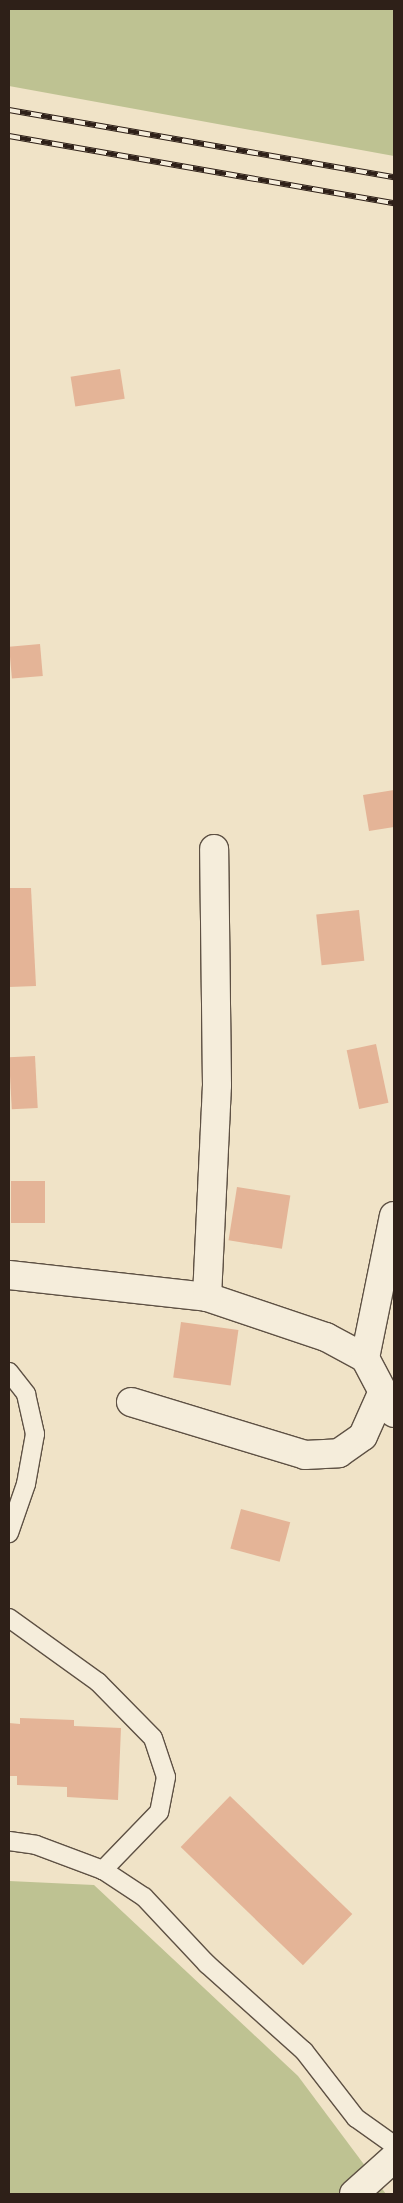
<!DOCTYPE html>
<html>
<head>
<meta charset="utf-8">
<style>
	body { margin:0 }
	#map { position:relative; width:403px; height:2203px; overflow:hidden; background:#f0e3c7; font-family:"Gentium Book Plus",serif }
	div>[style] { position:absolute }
	.green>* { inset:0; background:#bec292 }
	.building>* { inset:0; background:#e4b497; transform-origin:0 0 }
	.roads { filter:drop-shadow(1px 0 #5e5144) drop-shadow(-1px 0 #5e5144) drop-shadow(0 1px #5e5144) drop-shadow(0 -1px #5e5144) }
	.lane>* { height:18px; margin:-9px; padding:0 9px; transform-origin:9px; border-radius:9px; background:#f5eddb }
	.street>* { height:28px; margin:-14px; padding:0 14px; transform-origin:14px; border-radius:14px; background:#f5eddb }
	.rail>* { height:5.5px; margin-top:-2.75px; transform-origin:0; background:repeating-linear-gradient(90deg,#f5eddb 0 11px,#2e2018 0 22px); box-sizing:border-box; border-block:1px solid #2e2018 }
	span { translate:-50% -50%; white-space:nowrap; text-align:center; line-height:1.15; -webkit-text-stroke:4px #f5eddb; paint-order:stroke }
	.frame { position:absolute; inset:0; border:10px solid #2e2018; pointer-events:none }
</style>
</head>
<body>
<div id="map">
	<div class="green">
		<div style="clip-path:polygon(9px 9px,394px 9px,394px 156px,9px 86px)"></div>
		<div style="clip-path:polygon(9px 1881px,94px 1885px,298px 2076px,386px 2194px,9px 2194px)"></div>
	</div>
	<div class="building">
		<div style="left:120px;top:369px;width:30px;height:50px;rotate:81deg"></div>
		<div style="left:40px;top:644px;width:32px;height:31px;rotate:85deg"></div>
		<div style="clip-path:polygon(394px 790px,394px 827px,369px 831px,363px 795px)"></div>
		<div style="clip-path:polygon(9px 888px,31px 888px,36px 986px,9px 987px)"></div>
		<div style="left:359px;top:910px;width:51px;height:43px;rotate:84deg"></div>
		<div style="left:376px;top:1044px;width:60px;height:30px;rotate:78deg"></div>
		<div style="left:35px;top:1056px;width:52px;height:26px;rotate:87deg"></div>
		<div style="left:11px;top:1181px;width:34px;height:42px"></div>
		<div style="left:237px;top:1187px;width:54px;height:54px;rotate:9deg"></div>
		<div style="left:181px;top:1322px;width:58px;height:56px;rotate:8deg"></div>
		<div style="left:241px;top:1509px;width:51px;height:41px;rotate:15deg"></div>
		<div style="clip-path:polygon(20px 1718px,74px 1720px,74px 1726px,121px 1728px,118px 1800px,67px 1797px,67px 1787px,17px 1785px,17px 1776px,9px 1776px,9px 1723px,20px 1724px)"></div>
		<div style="left:230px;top:1796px;width:170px;height:71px;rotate:44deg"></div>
	</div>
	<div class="roads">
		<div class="lane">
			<div style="left:9px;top:1372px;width:28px;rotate:52deg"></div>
			<div style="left:26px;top:1394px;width:41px;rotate:77.3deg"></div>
			<div style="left:35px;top:1434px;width:51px;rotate:100.2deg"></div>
			<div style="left:26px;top:1484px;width:52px;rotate:109.1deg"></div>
			<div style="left:9px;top:1618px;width:110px;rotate:35.7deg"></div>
			<div style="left:98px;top:1682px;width:78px;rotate:45.5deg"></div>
			<div style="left:153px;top:1738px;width:41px;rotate:71.6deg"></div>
			<div style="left:166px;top:1777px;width:36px;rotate:101deg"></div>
			<div style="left:159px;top:1812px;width:81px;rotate:134deg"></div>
			<div style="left:9px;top:1841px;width:27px;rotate:8deg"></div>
			<div style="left:36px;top:1845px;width:72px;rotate:20.5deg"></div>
			<div style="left:103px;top:1870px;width:49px;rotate:33.4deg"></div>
			<div style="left:144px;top:1897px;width:92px;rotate:46.8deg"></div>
			<div style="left:207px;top:1964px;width:130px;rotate:41.9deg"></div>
			<div style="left:304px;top:2051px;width:85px;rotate:52.2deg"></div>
			<div style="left:356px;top:2118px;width:47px;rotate:35.4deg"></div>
		</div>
		<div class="street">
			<div style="left:9px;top:1275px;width:199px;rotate:6.3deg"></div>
			<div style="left:207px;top:1297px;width:126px;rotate:18.6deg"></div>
			<div style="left:326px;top:1337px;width:44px;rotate:28.3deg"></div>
			<div style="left:365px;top:1358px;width:62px;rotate:62.2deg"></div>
			<div style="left:207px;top:1297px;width:212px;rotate:-87.3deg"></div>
			<div style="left:217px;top:1085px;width:236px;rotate:-90.7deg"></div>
			<div style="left:365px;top:1358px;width:145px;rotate:-78.5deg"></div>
			<div style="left:131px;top:1402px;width:182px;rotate:16.9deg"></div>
			<div style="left:305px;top:1455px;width:34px;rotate:-3deg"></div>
			<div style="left:339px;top:1453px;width:29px;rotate:-35deg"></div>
			<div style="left:363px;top:1436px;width:49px;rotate:-66deg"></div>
			<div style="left:354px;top:2194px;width:54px;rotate:-42deg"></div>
		</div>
	</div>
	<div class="rail">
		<div style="left:9px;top:110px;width:391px;rotate:9.9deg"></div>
		<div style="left:9px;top:136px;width:391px;rotate:9.9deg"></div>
	</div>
	<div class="frame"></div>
</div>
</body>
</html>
